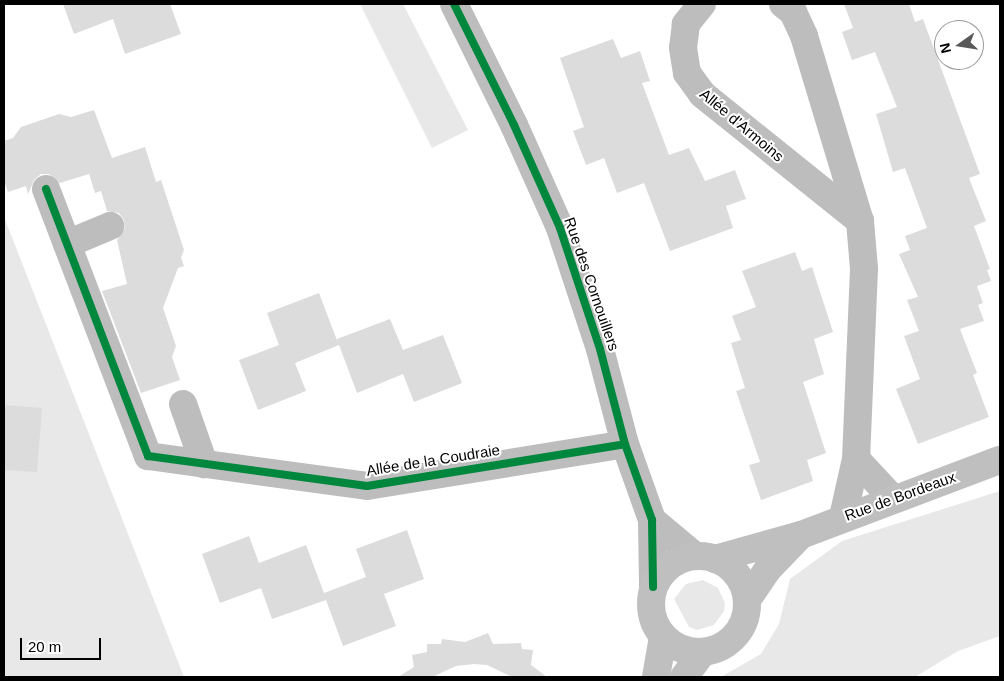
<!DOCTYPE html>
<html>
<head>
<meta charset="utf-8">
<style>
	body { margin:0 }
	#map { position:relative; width:1004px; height:681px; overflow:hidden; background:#fff; font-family:Helvetica,sans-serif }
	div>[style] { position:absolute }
	.green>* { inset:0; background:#e8e8e8 }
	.building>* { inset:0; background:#dcdcdc }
	.street>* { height:28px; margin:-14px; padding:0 14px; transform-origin:14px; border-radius:14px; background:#bdbdbd }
	.secondary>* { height:28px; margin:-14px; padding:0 14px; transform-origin:14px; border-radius:14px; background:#bfbfbf }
	.secondary>.ring { margin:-14px; padding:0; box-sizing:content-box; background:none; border:28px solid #bfbfbf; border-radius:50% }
	.cycleway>* { height:8px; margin:-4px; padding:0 4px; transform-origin:4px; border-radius:4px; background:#00873e }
	span { translate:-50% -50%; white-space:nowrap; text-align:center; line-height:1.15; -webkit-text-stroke:4px #fff; paint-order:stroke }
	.street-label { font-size:15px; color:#000 }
	.frame { position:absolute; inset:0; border:5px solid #000; pointer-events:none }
	.north { position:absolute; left:934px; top:20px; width:50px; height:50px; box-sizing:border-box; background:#fff; border:1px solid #999; border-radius:50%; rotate:257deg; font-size:14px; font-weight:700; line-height:20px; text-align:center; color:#000 }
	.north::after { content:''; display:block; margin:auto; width:18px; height:22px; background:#595959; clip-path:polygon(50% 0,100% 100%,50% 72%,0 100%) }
	.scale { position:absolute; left:20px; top:638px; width:81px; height:22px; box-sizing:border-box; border:2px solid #000; border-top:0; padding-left:6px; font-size:15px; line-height:18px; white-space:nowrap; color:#000; -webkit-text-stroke:4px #fff; paint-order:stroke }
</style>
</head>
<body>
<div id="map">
	<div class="green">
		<div style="clip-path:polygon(360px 4px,403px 4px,468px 130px,432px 148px)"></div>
		<div style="clip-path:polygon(4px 217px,184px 677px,4px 677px)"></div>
		<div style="clip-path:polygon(1000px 491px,1000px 636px,958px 651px,915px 677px,721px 677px,761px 654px,779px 624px,790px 579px,842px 541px)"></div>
		<div style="clip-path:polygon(703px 580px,718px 588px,725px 603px,724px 611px,714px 625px,697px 630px,689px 627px,674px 599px,686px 584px)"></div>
	</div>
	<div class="building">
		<div style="clip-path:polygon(63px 4px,170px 4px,181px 34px,125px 54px,113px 19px,74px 34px)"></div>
		<div style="clip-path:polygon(844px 4px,909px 4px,915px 22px,923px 19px,980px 174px,969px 178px,986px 221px,974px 226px,990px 269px,987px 270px,991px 281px,977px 286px,983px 303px,978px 305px,984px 321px,960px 329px,977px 373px,973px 375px,989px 417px,918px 444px,896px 389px,920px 379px,904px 336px,919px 331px,907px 300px,918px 297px,899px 254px,910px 250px,905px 236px,927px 228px,905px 168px,893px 172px,876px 114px,897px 107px,875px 52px,852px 60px,842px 32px,853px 28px)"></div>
		<div style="clip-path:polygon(613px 39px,621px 58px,640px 51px,650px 81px,642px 83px,669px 155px,689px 148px,705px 181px,735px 170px,746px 199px,726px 206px,733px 228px,670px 251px,644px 183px,617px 193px,604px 158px,586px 165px,573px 131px,584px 127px,560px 58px)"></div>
		<div style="clip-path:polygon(94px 110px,112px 158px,145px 147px,156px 182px,161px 180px,184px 250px,181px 258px,184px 266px,178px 268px,163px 308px,176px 346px,172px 357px,180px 380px,141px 393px,102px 291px,127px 284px,117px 240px,125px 228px,124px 220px,119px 213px,107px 211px,101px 191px,95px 193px,89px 174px,60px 183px,49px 174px,41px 174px,34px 180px,28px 194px,26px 186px,8px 192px,4px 181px,4px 141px,13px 138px,21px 127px,59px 114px,71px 117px)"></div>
		<div style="clip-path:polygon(795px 252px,802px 271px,812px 267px,833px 332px,814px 339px,824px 374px,803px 382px,826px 453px,807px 460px,813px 481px,761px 500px,749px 465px,760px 462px,736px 391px,745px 388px,731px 343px,741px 340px,732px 316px,756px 307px,742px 271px)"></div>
		<div style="clip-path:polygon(319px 293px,338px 343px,337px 339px,390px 319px,403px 350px,443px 335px,462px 383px,414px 402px,403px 374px,357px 393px,339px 345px,295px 363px,306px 391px,258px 410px,239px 360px,279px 345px,267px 313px)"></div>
		<div style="clip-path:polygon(4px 405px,42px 408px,37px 472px,4px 470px)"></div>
		<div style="clip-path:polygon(407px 530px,424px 579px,384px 594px,396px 626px,343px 646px,326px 600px,272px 619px,261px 588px,220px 603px,202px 554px,249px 536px,259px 563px,306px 545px,324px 593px,366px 577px,356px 549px)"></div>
		<div style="clip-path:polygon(488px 633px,493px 644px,521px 643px,522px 649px,533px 650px,531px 665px,547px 677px,512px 677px,487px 665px,474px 664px,456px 666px,432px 677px,398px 677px,414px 667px,412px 655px,427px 652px,427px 644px,441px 644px,442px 639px,465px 642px)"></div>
	</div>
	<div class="street">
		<div style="left:454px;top:4px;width:135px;rotate:63.6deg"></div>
		<div style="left:514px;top:125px;width:113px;rotate:65.9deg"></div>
		<div style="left:560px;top:228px;width:127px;rotate:71.7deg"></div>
		<div style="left:600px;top:349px;width:98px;rotate:75.3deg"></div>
		<div style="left:625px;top:444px;width:81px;rotate:70.4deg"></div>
		<div style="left:652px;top:520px;width:67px;rotate:89.1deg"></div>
		<div style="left:702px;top:4px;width:26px;rotate:129deg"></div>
		<div style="left:686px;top:24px;width:24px;rotate:97deg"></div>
		<div style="left:683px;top:48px;width:25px;rotate:81deg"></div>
		<div style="left:687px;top:73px;width:26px;rotate:54deg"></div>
		<div style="left:702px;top:94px;width:203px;rotate:38.8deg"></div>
		<div style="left:783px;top:4px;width:13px;rotate:39deg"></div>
		<div style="left:793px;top:12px;width:26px;rotate:65deg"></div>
		<div style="left:804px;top:36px;width:193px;rotate:73.2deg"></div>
		<div style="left:860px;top:221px;width:48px;rotate:85.2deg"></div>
		<div style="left:864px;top:269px;width:190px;rotate:92.4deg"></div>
		<div style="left:856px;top:459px;width:59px;rotate:102.6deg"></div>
		<div style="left:46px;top:189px;width:286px;rotate:69.1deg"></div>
		<div style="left:148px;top:456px;width:221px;rotate:7.8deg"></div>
		<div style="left:367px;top:486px;width:261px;rotate:-9.2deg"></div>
		<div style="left:67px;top:244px;width:47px;rotate:-22.7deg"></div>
		<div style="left:183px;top:404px;width:64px;rotate:70.7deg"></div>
		<div style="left:856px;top:459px;width:54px;rotate:47.2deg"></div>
		<div style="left:652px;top:520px;width:56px;rotate:39.9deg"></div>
	</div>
	<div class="secondary">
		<div class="ring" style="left:651px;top:556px;width:68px;height:68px"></div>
		<div style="left:715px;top:559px;width:89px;rotate:-15.6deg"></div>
		<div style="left:801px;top:535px;width:213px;rotate:-20.7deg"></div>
		<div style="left:747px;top:600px;width:37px;rotate:-56deg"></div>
		<div style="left:768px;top:569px;width:43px;rotate:-45.9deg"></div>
		<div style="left:656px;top:677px;width:41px;rotate:-80.1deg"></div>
		<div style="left:684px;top:677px;width:30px;rotate:-53deg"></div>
	</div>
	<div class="cycleway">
		<div style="left:454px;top:4px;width:135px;rotate:63.6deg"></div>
		<div style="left:514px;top:125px;width:113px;rotate:65.9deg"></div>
		<div style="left:560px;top:228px;width:127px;rotate:71.7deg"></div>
		<div style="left:600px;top:349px;width:98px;rotate:75.3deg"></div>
		<div style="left:625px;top:444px;width:81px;rotate:70.4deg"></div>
		<div style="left:652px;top:520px;width:67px;rotate:89.1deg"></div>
		<div style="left:46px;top:189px;width:286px;rotate:69.1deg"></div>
		<div style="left:148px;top:456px;width:221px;rotate:7.8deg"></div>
		<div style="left:367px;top:486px;width:261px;rotate:-9.2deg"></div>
	</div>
	<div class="street-label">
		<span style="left:742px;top:125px;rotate:40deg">Allée d'Armoins</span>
		<span style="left:592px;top:284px;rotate:71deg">Rue des Cornouillers</span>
		<span style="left:433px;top:460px;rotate:-9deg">Allée de la Coudraie</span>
		<span style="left:900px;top:496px;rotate:-20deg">Rue de Bordeaux</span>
	</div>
	<div class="frame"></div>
	<div class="north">N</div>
	<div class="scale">20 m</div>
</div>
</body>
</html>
